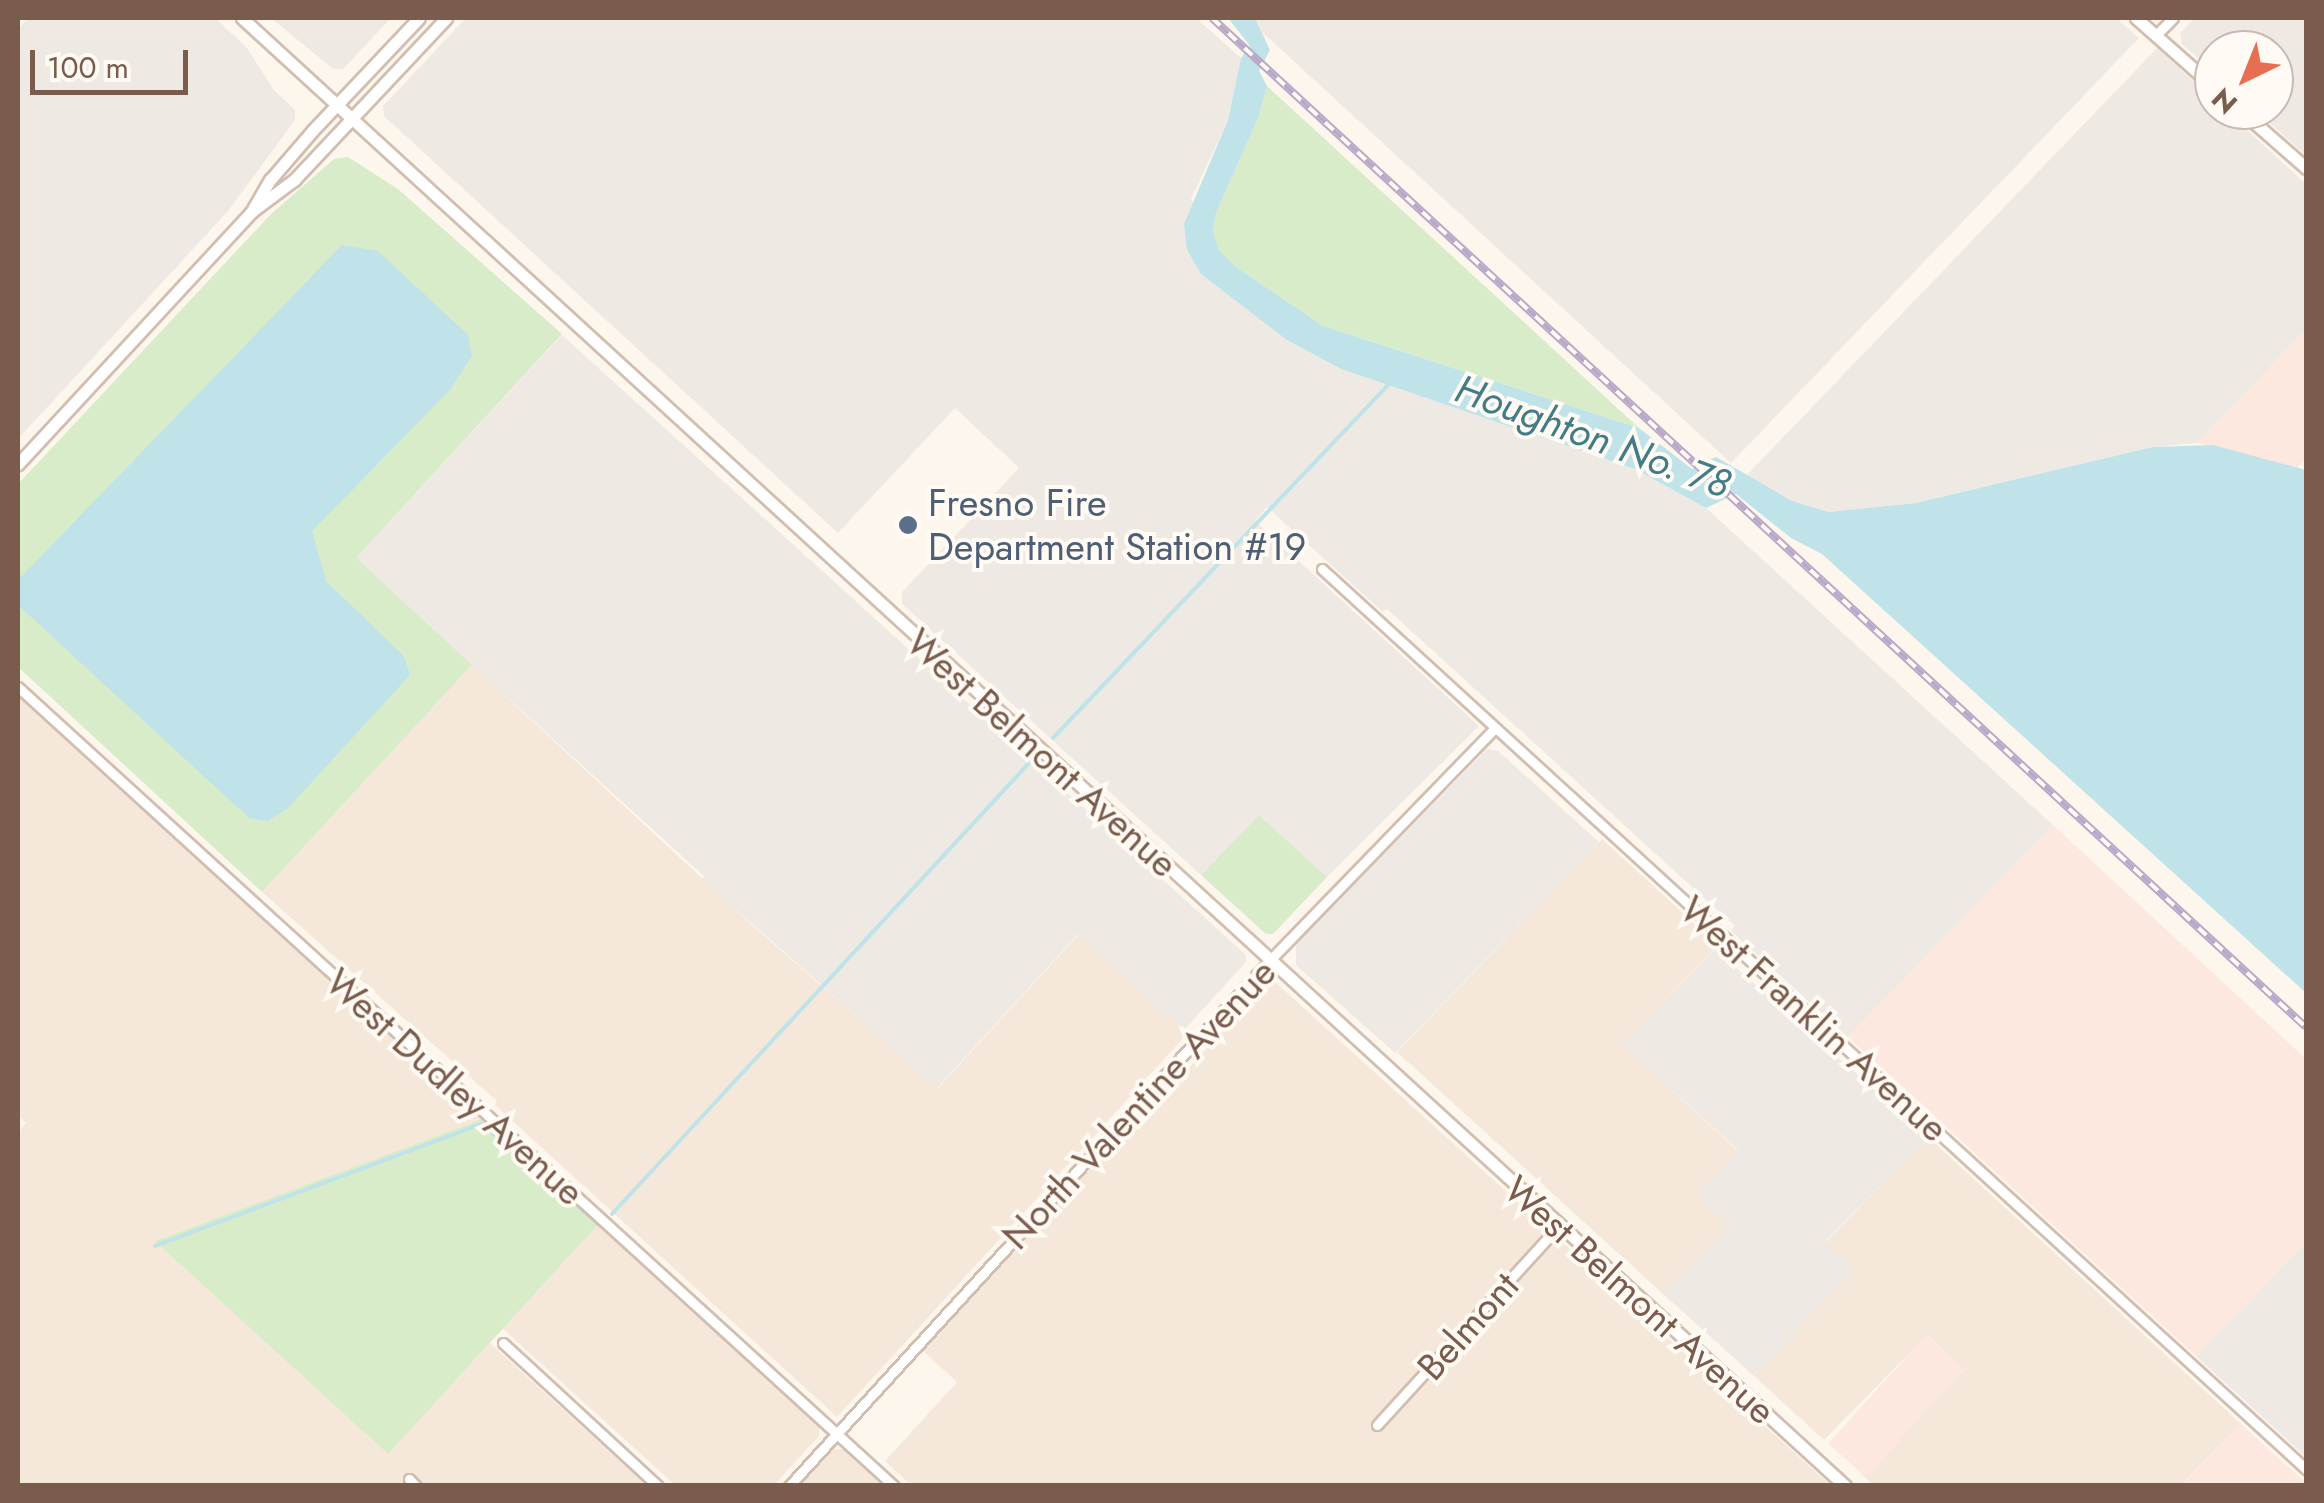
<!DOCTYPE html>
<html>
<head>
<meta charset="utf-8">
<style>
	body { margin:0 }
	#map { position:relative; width:2324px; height:1503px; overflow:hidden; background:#fdf6ec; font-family:Jost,sans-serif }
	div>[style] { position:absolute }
	.residential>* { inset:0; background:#f5e8da }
	.commercial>* { inset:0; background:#fde8e0; transform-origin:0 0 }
	.industrial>* { inset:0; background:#efe9e4 }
	.green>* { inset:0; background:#d8ecc9 }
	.water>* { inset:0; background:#bfe3e8 }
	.stream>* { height:4px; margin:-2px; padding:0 2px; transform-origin:2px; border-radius:2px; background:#bfe3e8 }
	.roads { filter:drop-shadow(2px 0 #d1beb0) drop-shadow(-2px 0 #d1beb0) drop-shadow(0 2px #d1beb0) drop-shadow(0 -2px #d1beb0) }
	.street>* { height:9px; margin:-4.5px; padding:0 4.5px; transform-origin:4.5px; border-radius:4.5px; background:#fff }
	.secondary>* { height:11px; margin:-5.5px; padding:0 5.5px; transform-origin:5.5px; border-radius:5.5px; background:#fff }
	.rail>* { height:8px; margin-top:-4px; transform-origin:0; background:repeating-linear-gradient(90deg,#fffaf3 0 11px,#b9a8c9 0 22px); box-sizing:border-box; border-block:2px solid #b9a8c9 }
	.dots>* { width:28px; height:28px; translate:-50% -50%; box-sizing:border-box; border:5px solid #fffaf3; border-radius:50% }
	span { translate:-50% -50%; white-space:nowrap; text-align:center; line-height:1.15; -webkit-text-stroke:8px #fffaf3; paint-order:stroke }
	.service-label { font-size:38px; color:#4e5e75 }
	.left { translate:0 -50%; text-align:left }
	.street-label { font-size:38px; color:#7a5c4d }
	.water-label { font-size:40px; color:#437c86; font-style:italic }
	.frame { position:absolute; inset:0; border:20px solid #7a5c4d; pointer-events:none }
	.north { position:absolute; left:2194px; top:30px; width:100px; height:100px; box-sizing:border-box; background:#fffaf3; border:2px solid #cabbb1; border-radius:50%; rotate:223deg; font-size:28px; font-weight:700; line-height:40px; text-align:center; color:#7a5c4d }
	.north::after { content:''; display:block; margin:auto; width:35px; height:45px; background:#e76f51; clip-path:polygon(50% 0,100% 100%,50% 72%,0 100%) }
	.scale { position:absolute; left:30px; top:50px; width:158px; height:45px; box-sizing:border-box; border:5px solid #7a5c4d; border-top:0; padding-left:12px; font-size:30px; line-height:35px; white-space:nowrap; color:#7a5c4d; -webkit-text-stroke:8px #fffaf3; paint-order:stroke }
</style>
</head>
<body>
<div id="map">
	<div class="residential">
		<div style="clip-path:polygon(472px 665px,760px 932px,938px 1088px,1079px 934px,1188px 1033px,837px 1417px,495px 1105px,497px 1101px,262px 892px)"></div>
		<div style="clip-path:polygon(18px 696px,482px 1119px,157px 1240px,388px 1453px,490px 1343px,646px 1485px,18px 1485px,18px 1133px,26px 1123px,18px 1115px)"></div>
		<div style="clip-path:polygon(1602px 839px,1718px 945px,1622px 1045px,1738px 1151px,1697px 1194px,1730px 1225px,1663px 1294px,1397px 1052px)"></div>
		<div style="clip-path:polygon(1274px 981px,1830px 1485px,912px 1486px,885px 1461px,957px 1382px,923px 1351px,1170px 1081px,1174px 1084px,1268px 982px)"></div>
		<div style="clip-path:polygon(1928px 1137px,2241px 1424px,2181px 1485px,1874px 1485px,1862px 1475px,1964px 1370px,1927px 1335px,1824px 1440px,1753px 1375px,1855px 1270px,1825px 1243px)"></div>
		<div style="clip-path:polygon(598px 1225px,819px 1426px,819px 1436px,774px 1485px,675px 1485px,503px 1329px)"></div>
		<div style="clip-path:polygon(833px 1449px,844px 1449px,884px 1485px,800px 1485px)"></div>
	</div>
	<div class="commercial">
		<div style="clip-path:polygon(2306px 329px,2306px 458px,2297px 468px,2197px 443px)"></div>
		<div style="clip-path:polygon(2053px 825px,2306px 1059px,2306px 1242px,2196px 1356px,1848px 1037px)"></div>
		<div style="left:1926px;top:1335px;width:51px;height:146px;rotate:42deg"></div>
		<div style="clip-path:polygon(2241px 1424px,2306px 1483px,2306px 1485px,2182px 1485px)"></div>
	</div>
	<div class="industrial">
		<div style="clip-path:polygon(28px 18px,215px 18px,247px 48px,274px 90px,295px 110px,295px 120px,228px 211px,18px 439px,18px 29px)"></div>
		<div style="clip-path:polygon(271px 18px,391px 18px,343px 69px,333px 69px)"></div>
		<div style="clip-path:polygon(466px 18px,1196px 18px,1241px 58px,1228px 120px,1191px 199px,1287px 340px,1341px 369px,1635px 469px,1706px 508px,2053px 825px,1848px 1037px,1731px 931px,1735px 926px,1387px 609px,1383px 612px,1267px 507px,1255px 521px,1479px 726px,1327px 877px,1259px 815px,1201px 875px,902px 604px,902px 592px,1019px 468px,955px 408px,838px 533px,384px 116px,383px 106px)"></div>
		<div style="clip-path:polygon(1255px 18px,2116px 18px,2139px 38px,1731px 463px,1262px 32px)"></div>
		<div style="clip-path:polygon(2195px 18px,2306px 18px,2306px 156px,2256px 110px,2274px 110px,2274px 50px,2214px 50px,2214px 72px,2182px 44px,2180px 33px)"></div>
		<div style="clip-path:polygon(2157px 48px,2214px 100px,2214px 110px,2225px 110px,2306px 184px,2306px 329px,2197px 443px,2153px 447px,1916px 503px,1830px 512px,1792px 501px,1746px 476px)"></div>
		<div style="clip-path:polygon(562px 335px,1246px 955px,1246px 962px,1184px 1030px,1078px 934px,937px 1088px,702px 879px,704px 876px,355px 559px)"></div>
		<div style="clip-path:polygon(1487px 749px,1498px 751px,1599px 842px,1395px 1053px,1296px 965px,1296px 944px)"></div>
		<div style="clip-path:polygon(1715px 949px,1928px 1137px,1825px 1242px,1855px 1270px,1753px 1375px,1663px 1294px,1730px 1225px,1696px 1194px,1738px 1150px,1622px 1045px)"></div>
		<div style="clip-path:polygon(2306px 1242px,2306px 1457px,2196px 1356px)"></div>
	</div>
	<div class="green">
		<div style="clip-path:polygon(1267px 86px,1639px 428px,1323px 326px,1235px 266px,1219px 250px,1213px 232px,1216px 213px,1259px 116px)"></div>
		<div style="clip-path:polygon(348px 157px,398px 189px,562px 334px,356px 558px,472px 665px,262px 892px,18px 667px,18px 484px,271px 214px,334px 159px)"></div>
		<div style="clip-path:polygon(1259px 815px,1327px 877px,1273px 934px,1266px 934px,1201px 875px)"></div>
		<div style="clip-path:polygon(482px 1119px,598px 1225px,388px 1454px,155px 1241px)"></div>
	</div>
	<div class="water">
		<div style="clip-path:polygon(1228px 18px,1255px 18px,1270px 50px,1259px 71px,1267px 86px,1259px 116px,1216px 213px,1213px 232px,1219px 250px,1235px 266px,1323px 326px,1639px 428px,1692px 469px,1716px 457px,1792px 501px,1829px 512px,1916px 503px,2153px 447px,2213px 445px,2306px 470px,2306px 993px,1822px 554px,1791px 538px,1736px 494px,1706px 508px,1635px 469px,1341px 369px,1287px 340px,1201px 274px,1187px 250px,1184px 224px,1228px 120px,1241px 58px,1250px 46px)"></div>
		<div style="clip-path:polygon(342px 245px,378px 251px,468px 335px,472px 356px,450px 390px,312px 531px,326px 581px,404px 656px,410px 675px,288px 808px,268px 821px,249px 818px,18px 605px,18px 580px)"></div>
	</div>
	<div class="stream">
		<div style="left:1053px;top:738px;width:489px;rotate:-46.5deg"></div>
		<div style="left:612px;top:1214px;width:614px;rotate:-47.24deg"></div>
		<div style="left:155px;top:1246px;width:349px;rotate:-20.5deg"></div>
		<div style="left:482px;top:1124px;width:157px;rotate:40.6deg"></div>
	</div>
	<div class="roads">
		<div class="street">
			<div style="left:2156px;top:35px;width:24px;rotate:-45deg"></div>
			<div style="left:1322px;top:569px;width:1334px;rotate:42.45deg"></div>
			<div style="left:18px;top:687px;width:1186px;rotate:42.37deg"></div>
			<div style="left:503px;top:1343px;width:211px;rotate:42.7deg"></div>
			<div style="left:1377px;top:1425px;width:270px;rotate:-47.6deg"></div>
			<div style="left:409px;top:1479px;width:10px;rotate:45deg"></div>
			<div style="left:789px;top:1486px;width:713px;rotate:-47.56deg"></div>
			<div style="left:1270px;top:960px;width:323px;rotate:-45.9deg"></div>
		</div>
		<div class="secondary">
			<div style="left:242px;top:18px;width:2174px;rotate:42.48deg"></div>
			<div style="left:2136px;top:18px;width:104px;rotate:41.5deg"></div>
			<div style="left:2240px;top:110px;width:88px;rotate:41.3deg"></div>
			<div style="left:253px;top:209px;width:34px;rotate:-60deg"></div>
			<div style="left:270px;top:180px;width:66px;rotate:-49.3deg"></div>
			<div style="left:313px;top:130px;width:154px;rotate:-46.6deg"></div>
			<div style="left:18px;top:464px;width:343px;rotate:-47.2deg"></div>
			<div style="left:251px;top:212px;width:54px;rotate:-36.7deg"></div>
			<div style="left:294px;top:180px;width:222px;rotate:-46.8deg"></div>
		</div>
	</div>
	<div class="rail">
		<div style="left:1212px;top:18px;width:1488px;rotate:42.69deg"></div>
	</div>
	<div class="dots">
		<div style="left:908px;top:525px;background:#5c6f8a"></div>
	</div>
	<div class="service-label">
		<span class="left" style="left:928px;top:525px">Fresno Fire<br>Department Station #19</span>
	</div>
	<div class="street-label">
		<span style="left:1042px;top:753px;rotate:42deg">West Belmont Avenue</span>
		<span style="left:1814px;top:1019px;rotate:42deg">West Franklin Avenue</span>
		<span style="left:455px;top:1087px;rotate:42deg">West Dudley Avenue</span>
		<span style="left:1139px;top:1104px;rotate:-47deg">North Valentine Avenue</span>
		<span style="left:1640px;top:1300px;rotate:42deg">West Belmont Avenue</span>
		<span style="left:1468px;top:1326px;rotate:-48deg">Belmont</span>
	</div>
	<div class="water-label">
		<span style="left:1593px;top:436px;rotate:20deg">Houghton No. 78</span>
	</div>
	<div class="frame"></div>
	<div class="north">N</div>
	<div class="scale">100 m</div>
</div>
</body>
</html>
